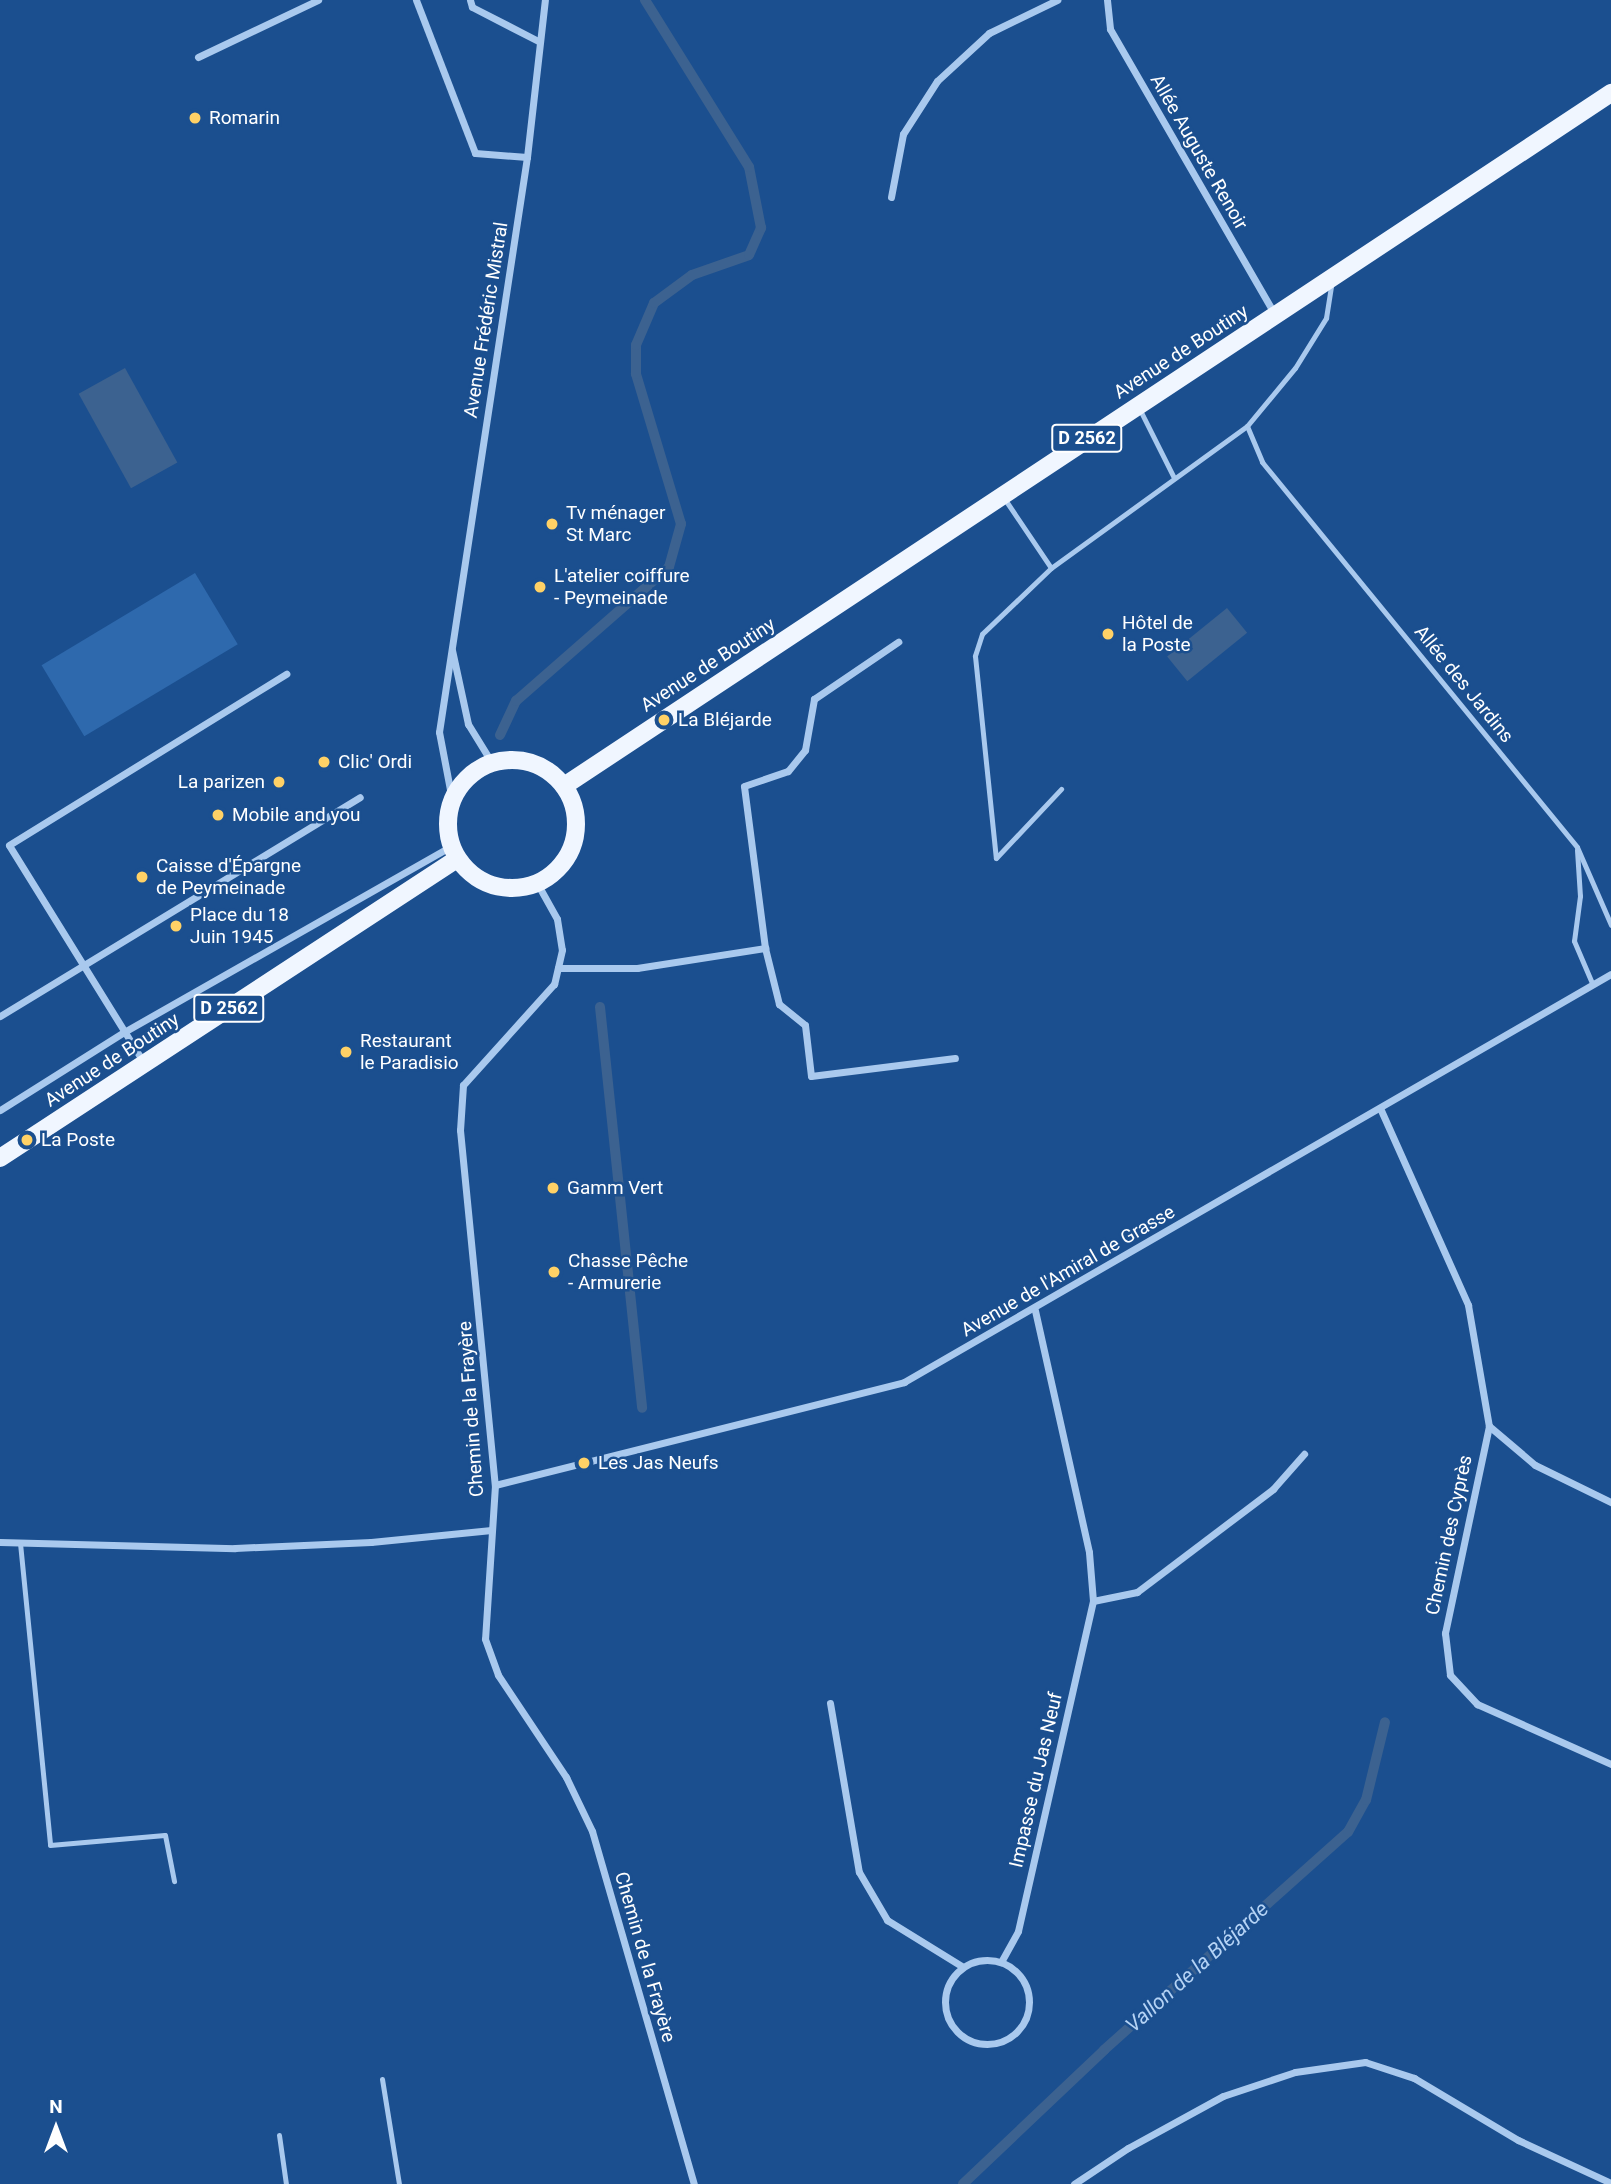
<!DOCTYPE html>
<html>
<head>
<meta charset="utf-8">
<style>
	body { margin:0 }
	#map { position:relative; width:1611px; height:2184px; overflow:hidden; background:#1b4f8f; font-family:Roboto,sans-serif }
	div>[style] { position:absolute }
	.green>* { inset:0; background:#2e69ad; transform-origin:0 0 }
	.water>* { inset:0; background:#3c6290; transform-origin:0 0 }
	.stream>* { height:10px; margin:-5px; padding:0 5px; transform-origin:5px; border-radius:5px; background:#3c6290 }
	.lane>* { height:5px; margin:-2.5px; padding:0 2.5px; transform-origin:2.5px; border-radius:2.5px; background:#a9c9ee }
	.street>* { height:7px; margin:-3.5px; padding:0 3.5px; transform-origin:3.5px; border-radius:3.5px; background:#a9c9ee }
	.street>.ring { margin:-3.5px; padding:0; box-sizing:content-box; background:none; border:7px solid #a9c9ee; border-radius:50% }
	.primary>* { height:18px; margin:-9px; padding:0 9px; transform-origin:9px; border-radius:9px; background:#f0f6ff }
	.primary>.ring { margin:-9px; padding:0; box-sizing:content-box; background:none; border:18px solid #f0f6ff; border-radius:50% }
	.dots>* { width:19px; height:19px; translate:-50% -50%; box-sizing:border-box; border:4px solid #1b4f8f; border-radius:50% }
	span { translate:-50% -50%; white-space:nowrap; text-align:center; line-height:1.15; -webkit-text-stroke:5px #1b4f8f; paint-order:stroke }
	.shield-label span { padding:2px 5px; background:#1b4f8f; border:2px solid; border-radius:5px; -webkit-text-stroke-width:0 }
	.shield-label { font-size:18px; color:#fff; font-weight:700 }
	.poi-label { font-size:19px; color:#fff }
	.left { translate:0 -50%; text-align:left }
	.right { translate:-100% -50%; text-align:right }
	.street-label { font-size:19px; color:#fff }
	.water-label { font-size:21px; color:#b5d3f5; font-style:italic }
	.north { position:absolute; left:21px; top:2093px; width:70px; height:70px; -webkit-text-stroke:5px #1b4f8f; paint-order:stroke; rotate:0deg; font-size:19px; font-weight:700; line-height:28px; text-align:center; color:#fff }
	.north::after { content:''; display:block; margin:auto; width:24px; height:32px; background:#fff; clip-path:polygon(50% 0,100% 100%,50% 72%,0 100%) }
</style>
</head>
<body>
<div id="map">
	<div class="green">
		<div style="left:195px;top:573px;width:83px;height:179px;rotate:59deg"></div>
	</div>
	<div class="water">
		<div style="left:125px;top:368px;width:108px;height:53px;rotate:61deg"></div>
		<div style="left:1227px;top:608px;width:32px;height:77px;rotate:51deg"></div>
	</div>
	<div class="stream">
		<div style="left:500px;top:735px;width:38px;rotate:-65deg"></div>
		<div style="left:516px;top:701px;width:203px;rotate:-41.2deg"></div>
		<div style="left:669px;top:567px;width:45px;rotate:-74.4deg"></div>
		<div style="left:681px;top:524px;width:157px;rotate:-106.7deg"></div>
		<div style="left:636px;top:374px;width:29px;rotate:-90deg"></div>
		<div style="left:636px;top:345px;width:46px;rotate:-66.8deg"></div>
		<div style="left:654px;top:303px;width:47px;rotate:-36.4deg"></div>
		<div style="left:692px;top:275px;width:60px;rotate:-19.3deg"></div>
		<div style="left:749px;top:255px;width:30px;rotate:-66deg"></div>
		<div style="left:761px;top:228px;width:62px;rotate:-101.1deg"></div>
		<div style="left:749px;top:167px;width:197px;rotate:-121.9deg"></div>
		<div style="left:600px;top:1007px;width:403px;rotate:84deg"></div>
		<div style="left:963px;top:2184px;width:195px;rotate:-43.5deg"></div>
		<div style="left:1104px;top:2050px;width:327px;rotate:-41.8deg"></div>
		<div style="left:1348px;top:1832px;width:37px;rotate:-61deg"></div>
		<div style="left:1366px;top:1800px;width:80px;rotate:-76.3deg"></div>
	</div>
	<div class="lane">
		<div style="left:1140px;top:410px;width:76px;rotate:63.4deg"></div>
		<div style="left:1247px;top:426px;width:39px;rotate:67deg"></div>
		<div style="left:1262px;top:462px;width:497px;rotate:50.7deg"></div>
		<div style="left:1577px;top:847px;width:85px;rotate:66.4deg"></div>
		<div style="left:1004px;top:498px;width:84px;rotate:56.1deg"></div>
		<div style="left:1051px;top:568px;width:242px;rotate:-35.9deg"></div>
		<div style="left:1247px;top:426px;width:75px;rotate:-50.4deg"></div>
		<div style="left:1295px;top:368px;width:59px;rotate:-58.2deg"></div>
		<div style="left:1326px;top:318px;width:36px;rotate:-81deg"></div>
		<div style="left:1051px;top:568px;width:95px;rotate:136.3deg"></div>
		<div style="left:982px;top:634px;width:23px;rotate:108deg"></div>
		<div style="left:975px;top:656px;width:203px;rotate:84.1deg"></div>
		<div style="left:996px;top:858px;width:95px;rotate:-46.7deg"></div>
		<div style="left:1577px;top:850px;width:46px;rotate:86.3deg"></div>
		<div style="left:1580px;top:896px;width:45px;rotate:97.6deg"></div>
		<div style="left:1574px;top:941px;width:46px;rotate:66.8deg"></div>
		<div style="left:20px;top:1543px;width:303px;rotate:84.3deg"></div>
		<div style="left:50px;top:1845px;width:115px;rotate:-5deg"></div>
		<div style="left:165px;top:1835px;width:47px;rotate:78.9deg"></div>
		<div style="left:382px;top:2079px;width:106px;rotate:80.8deg"></div>
		<div style="left:279px;top:2135px;width:49px;rotate:81.9deg"></div>
	</div>
	<div class="street">
		<div style="left:416px;top:0;width:164px;rotate:68.9deg"></div>
		<div style="left:475px;top:153px;width:52px;rotate:4.4deg"></div>
		<div style="left:470px;top:0;width:7px;rotate:74deg"></div>
		<div style="left:472px;top:7px;width:76px;rotate:27.2deg"></div>
		<div style="left:1107px;top:0;width:29px;rotate:84deg"></div>
		<div style="left:1110px;top:29px;width:330px;rotate:60deg"></div>
		<div style="left:198px;top:57px;width:133px;rotate:-25.4deg"></div>
		<div style="left:891px;top:197px;width:64px;rotate:-79.2deg"></div>
		<div style="left:903px;top:134px;width:63px;rotate:-57.3deg"></div>
		<div style="left:937px;top:81px;width:71px;rotate:-42.7deg"></div>
		<div style="left:989px;top:33px;width:76px;rotate:-25.9deg"></div>
		<div style="left:452px;top:650px;width:76px;rotate:77.8deg"></div>
		<div style="left:468px;top:724px;width:46px;rotate:58.4deg"></div>
		<div style="left:452px;top:800px;width:69px;rotate:-100.8deg"></div>
		<div style="left:439px;top:732px;width:582px;rotate:-81.3deg"></div>
		<div style="left:527px;top:157px;width:158px;rotate:-83.5deg"></div>
		<div style="left:537px;top:883px;width:41px;rotate:60.9deg"></div>
		<div style="left:557px;top:919px;width:31px;rotate:81deg"></div>
		<div style="left:562px;top:950px;width:35px;rotate:103deg"></div>
		<div style="left:554px;top:984px;width:136px;rotate:132deg"></div>
		<div style="left:463px;top:1085px;width:45px;rotate:93.8deg"></div>
		<div style="left:460px;top:1130px;width:357px;rotate:84.4deg"></div>
		<div style="left:495px;top:1485px;width:154px;rotate:93.7deg"></div>
		<div style="left:485px;top:1639px;width:38px;rotate:70deg"></div>
		<div style="left:498px;top:1675px;width:123px;rotate:56.3deg"></div>
		<div style="left:566px;top:1777px;width:60px;rotate:64.3deg"></div>
		<div style="left:592px;top:1831px;width:367px;rotate:73.9deg"></div>
		<div style="left:765px;top:948px;width:163px;rotate:-97.4deg"></div>
		<div style="left:744px;top:786px;width:46px;rotate:-18.8deg"></div>
		<div style="left:788px;top:771px;width:27px;rotate:-51deg"></div>
		<div style="left:805px;top:750px;width:52px;rotate:-80deg"></div>
		<div style="left:814px;top:699px;width:102px;rotate:-34.2deg"></div>
		<div style="left:558px;top:968px;width:79px"></div>
		<div style="left:637px;top:968px;width:130px;rotate:-8.9deg"></div>
		<div style="left:765px;top:948px;width:58px;rotate:76deg"></div>
		<div style="left:779px;top:1004px;width:33px;rotate:39deg"></div>
		<div style="left:805px;top:1025px;width:51px;rotate:83.3deg"></div>
		<div style="left:811px;top:1076px;width:145px;rotate:-7.1deg"></div>
		<div style="left:0;top:1016px;width:421px;rotate:-31.3deg"></div>
		<div style="left:144px;top:1063px;width:256px;rotate:-121.8deg"></div>
		<div style="left:9px;top:845px;width:326px;rotate:-31.7deg"></div>
		<div style="left:1380px;top:1108px;width:216px;rotate:65.9deg"></div>
		<div style="left:1468px;top:1305px;width:123px;rotate:80.2deg"></div>
		<div style="left:1489px;top:1426px;width:60px;rotate:40.3deg"></div>
		<div style="left:1535px;top:1465px;width:85px;rotate:26deg"></div>
		<div style="left:0;top:1110px;width:146px;rotate:-32.2deg"></div>
		<div style="left:124px;top:1032px;width:376px;rotate:-29.6deg"></div>
		<div style="left:1489px;top:1426px;width:212px;rotate:102deg"></div>
		<div style="left:1445px;top:1633px;width:42px;rotate:83.2deg"></div>
		<div style="left:1450px;top:1675px;width:40px;rotate:47deg"></div>
		<div style="left:1477px;top:1704px;width:147px;rotate:24.1deg"></div>
		<div style="left:495px;top:1485px;width:422px;rotate:-14.1deg"></div>
		<div style="left:904px;top:1382px;width:816px;rotate:-29.99deg"></div>
		<div style="left:0;top:1542px;width:235px;rotate:1.5deg"></div>
		<div style="left:235px;top:1548px;width:136px;rotate:-2.5deg"></div>
		<div style="left:371px;top:1542px;width:121px;rotate:-5.7deg"></div>
		<div style="left:1093px;top:1601px;width:45px;rotate:-11.6deg"></div>
		<div style="left:1137px;top:1592px;width:171px;rotate:-37.1deg"></div>
		<div style="left:1273px;top:1489px;width:47px;rotate:-48.5deg"></div>
		<div style="left:830px;top:1703px;width:171px;rotate:80.3deg"></div>
		<div style="left:859px;top:1872px;width:56px;rotate:59.7deg"></div>
		<div style="left:887px;top:1920px;width:89px;rotate:31.7deg"></div>
		<div class="ring" style="left:945px;top:1960px;width:77px;height:77px"></div>
		<div style="left:1001px;top:1962px;width:35px;rotate:-61deg"></div>
		<div style="left:1018px;top:1931px;width:338px;rotate:-77.2deg"></div>
		<div style="left:1093px;top:1601px;width:49px;rotate:-94.7deg"></div>
		<div style="left:1089px;top:1552px;width:248px;rotate:-102.6deg"></div>
		<div style="left:1074px;top:2184px;width:65px;rotate:-33.7deg"></div>
		<div style="left:1128px;top:2148px;width:108px;rotate:-28.7deg"></div>
		<div style="left:1223px;top:2096px;width:76px;rotate:-18.4deg"></div>
		<div style="left:1295px;top:2072px;width:71px;rotate:-8.1deg"></div>
		<div style="left:1365px;top:2062px;width:52px;rotate:18.1deg"></div>
		<div style="left:1414px;top:2078px;width:121px;rotate:30.8deg"></div>
		<div style="left:1518px;top:2140px;width:102px;rotate:24.8deg"></div>
	</div>
	<div class="primary">
		<div class="ring" style="left:448px;top:760px;width:110px;height:110px"></div>
		<div style="left:564px;top:786px;width:1256px;rotate:-33.5deg"></div>
		<div style="left:0;top:1158px;width:546px;rotate:-33.2deg"></div>
	</div>
	<div class="dots">
		<div style="left:195px;top:118px;background:#ffd166"></div>
		<div style="left:552px;top:524px;background:#ffd166"></div>
		<div style="left:540px;top:587px;background:#ffd166"></div>
		<div style="left:1108px;top:634px;background:#ffd166"></div>
		<div style="left:664px;top:720px;background:#ffd166"></div>
		<div style="left:324px;top:762px;background:#ffd166"></div>
		<div style="left:279px;top:782px;background:#ffd166"></div>
		<div style="left:218px;top:815px;background:#ffd166"></div>
		<div style="left:142px;top:877px;background:#ffd166"></div>
		<div style="left:176px;top:926px;background:#ffd166"></div>
		<div style="left:346px;top:1052px;background:#ffd166"></div>
		<div style="left:27px;top:1140px;background:#ffd166"></div>
		<div style="left:553px;top:1188px;background:#ffd166"></div>
		<div style="left:554px;top:1272px;background:#ffd166"></div>
		<div style="left:584px;top:1463px;background:#ffd166"></div>
	</div>
	<div class="shield-label">
		<span style="left:1087px;top:438px">D 2562</span>
		<span style="left:229px;top:1008px">D 2562</span>
	</div>
	<div class="poi-label">
		<span class="left" style="left:209px;top:118px">Romarin</span>
		<span class="left" style="left:566px;top:524px">Tv ménager<br>St Marc</span>
		<span class="left" style="left:554px;top:587px">L'atelier coiffure<br>- Peymeinade</span>
		<span class="left" style="left:1122px;top:634px">Hôtel de<br>la Poste</span>
		<span class="left" style="left:678px;top:720px">La Bléjarde</span>
		<span class="left" style="left:338px;top:762px">Clic' Ordi</span>
		<span class="right" style="left:265px;top:782px">La parizen</span>
		<span class="left" style="left:232px;top:815px">Mobile and you</span>
		<span class="left" style="left:156px;top:877px">Caisse d'Épargne<br>de Peymeinade</span>
		<span class="left" style="left:190px;top:926px">Place du 18<br>Juin 1945</span>
		<span class="left" style="left:360px;top:1052px">Restaurant<br>le Paradisio</span>
		<span class="left" style="left:41px;top:1140px">La Poste</span>
		<span class="left" style="left:567px;top:1188px">Gamm Vert</span>
		<span class="left" style="left:568px;top:1272px">Chasse Pêche<br>- Armurerie</span>
		<span class="left" style="left:598px;top:1463px">Les Jas Neufs</span>
	</div>
	<div class="street-label">
		<span style="left:1199px;top:152px;rotate:60deg">Allée Auguste Renoir</span>
		<span style="left:486px;top:320px;rotate:-81deg">Avenue Frédéric Mistral</span>
		<span style="left:1181px;top:352px;rotate:-33deg">Avenue de Boutiny</span>
		<span style="left:708px;top:665px;rotate:-33deg">Avenue de Boutiny</span>
		<span style="left:1464px;top:684px;rotate:51deg">Allée des Jardins</span>
		<span style="left:112px;top:1060px;rotate:-33deg">Avenue de Boutiny</span>
		<span style="left:1068px;top:1271px;rotate:-30deg">Avenue de l'Amiral de Grasse</span>
		<span style="left:471px;top:1409px;rotate:-94deg">Chemin de la Frayère</span>
		<span style="left:1449px;top:1535px;rotate:-78deg">Chemin des Cyprès</span>
		<span style="left:1036px;top:1780px;rotate:-77deg">Impasse du Jas Neuf</span>
		<span style="left:645px;top:1957px;rotate:74deg">Chemin de la Frayère</span>
	</div>
	<div class="water-label">
		<span style="left:1197px;top:1967px;rotate:-42deg">Vallon de la Bléjarde</span>
	</div>
	<div class="north">N</div>
</div>
</body>
</html>
